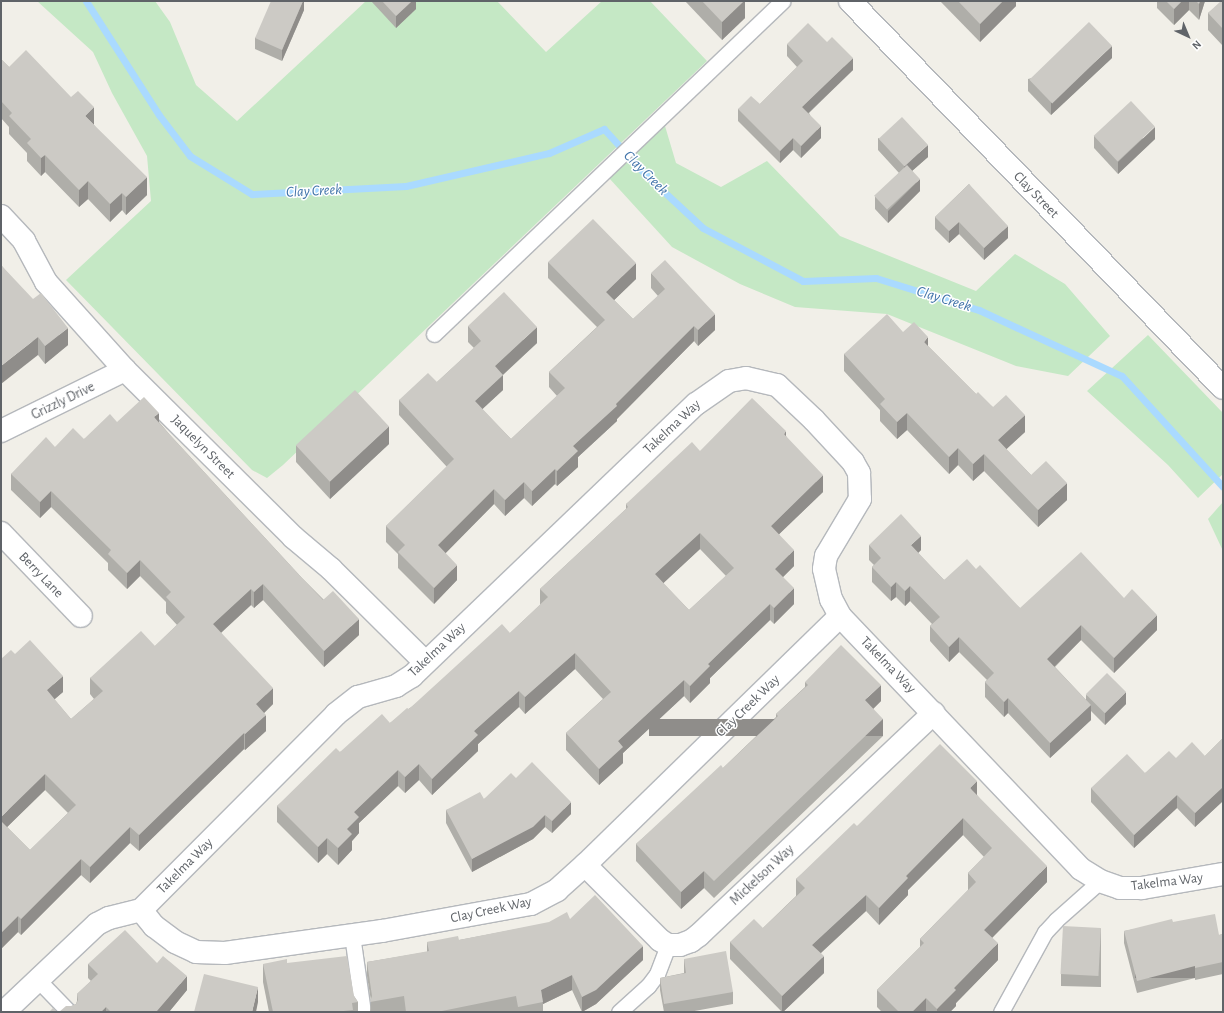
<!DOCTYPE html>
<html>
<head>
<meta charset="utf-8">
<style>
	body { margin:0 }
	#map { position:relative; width:1224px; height:1013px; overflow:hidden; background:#f1efe8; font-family:"Alegreya Sans",sans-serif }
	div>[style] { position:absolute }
	.green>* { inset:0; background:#c5e8c5 }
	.stream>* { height:7px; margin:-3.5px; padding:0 3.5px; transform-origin:3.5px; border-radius:3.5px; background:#aadaff }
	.roads { filter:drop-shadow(1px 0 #b5b8bc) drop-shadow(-1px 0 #b5b8bc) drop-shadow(0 1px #b5b8bc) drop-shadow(0 -1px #b5b8bc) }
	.lane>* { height:15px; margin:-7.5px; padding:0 7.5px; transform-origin:7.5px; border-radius:7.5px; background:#fff }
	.street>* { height:22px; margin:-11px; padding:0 11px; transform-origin:11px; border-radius:11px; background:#fff }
	.wall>* { inset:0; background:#afaea9 }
	.shaded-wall>* { inset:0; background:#8f8d8a; transform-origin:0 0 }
	.building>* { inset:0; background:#cccac5; transform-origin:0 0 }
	span { translate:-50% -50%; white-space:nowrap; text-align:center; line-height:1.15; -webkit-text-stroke:3px #fff; paint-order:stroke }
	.street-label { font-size:14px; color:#5f6368 }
	.water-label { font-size:15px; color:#4174aa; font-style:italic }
	.frame { position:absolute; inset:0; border:2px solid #5f6368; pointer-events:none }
	.north { position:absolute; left:1168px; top:16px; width:40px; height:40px; -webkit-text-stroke:3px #fff; paint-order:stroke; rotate:136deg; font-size:11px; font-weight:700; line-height:16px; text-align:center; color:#5f6368 }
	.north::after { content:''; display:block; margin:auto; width:14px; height:18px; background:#5f6368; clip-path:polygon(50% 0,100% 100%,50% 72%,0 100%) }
</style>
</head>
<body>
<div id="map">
	<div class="green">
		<div style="clip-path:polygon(37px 1px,155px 1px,170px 22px,196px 85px,237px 121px,366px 1px,497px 1px,546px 52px,602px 1px,650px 1px,707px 61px,283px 465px,267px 478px,252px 470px,66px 280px,151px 201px,147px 156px,112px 93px,93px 52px)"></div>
		<div style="clip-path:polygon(665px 126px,676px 163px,721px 187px,767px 161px,840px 236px,976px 291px,1015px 254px,1065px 284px,1110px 336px,1068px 376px,1016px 366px,887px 314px,795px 307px,740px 284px,672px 247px,609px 178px)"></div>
		<div style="clip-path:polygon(1148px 335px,1223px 413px,1223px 474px,1198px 498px,1168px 465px,1087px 391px)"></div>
		<div style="clip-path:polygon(1223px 502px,1223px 551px,1208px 519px)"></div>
	</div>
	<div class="stream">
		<div style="left:86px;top:1px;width:135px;rotate:57.4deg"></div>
		<div style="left:159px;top:115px;width:51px;rotate:52.9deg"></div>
		<div style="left:190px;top:156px;width:73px;rotate:31.5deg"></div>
		<div style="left:252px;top:194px;width:154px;rotate:-3deg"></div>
		<div style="left:406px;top:186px;width:147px;rotate:-13deg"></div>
		<div style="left:549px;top:153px;width:60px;rotate:-23.6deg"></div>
		<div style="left:604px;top:129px;width:62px;rotate:47.6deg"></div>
		<div style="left:646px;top:175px;width:78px;rotate:42.9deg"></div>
		<div style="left:703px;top:228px;width:113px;rotate:27.9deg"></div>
		<div style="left:803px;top:281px;width:73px;rotate:-2.4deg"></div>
		<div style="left:876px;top:278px;width:108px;rotate:17.3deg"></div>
		<div style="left:979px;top:310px;width:157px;rotate:24.8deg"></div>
		<div style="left:1122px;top:376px;width:150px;rotate:47.7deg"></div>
	</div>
	<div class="roads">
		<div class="lane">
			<div style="left:434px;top:334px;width:482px;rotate:-43.7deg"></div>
			<div style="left:352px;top:935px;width:78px;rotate:81.9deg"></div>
			<div style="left:38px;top:980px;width:45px;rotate:45.9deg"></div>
			<div style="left:619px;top:1012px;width:39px;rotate:-42deg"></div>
			<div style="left:648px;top:986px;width:15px;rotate:-53deg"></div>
			<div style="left:657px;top:974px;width:31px;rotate:-69deg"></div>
			<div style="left:1001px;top:1012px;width:91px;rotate:-61.2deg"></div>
			<div style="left:1045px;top:932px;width:16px;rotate:-47deg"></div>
			<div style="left:1056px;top:920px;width:59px;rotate:-41.6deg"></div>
		</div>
		<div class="street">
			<div style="left:850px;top:1px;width:537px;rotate:46.06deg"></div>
			<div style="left:1px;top:216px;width:34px;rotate:47deg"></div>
			<div style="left:24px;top:241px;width:47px;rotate:61.8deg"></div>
			<div style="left:46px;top:282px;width:118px;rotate:48.1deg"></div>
			<div style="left:125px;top:370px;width:237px;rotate:44.8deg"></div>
			<div style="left:293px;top:537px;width:50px;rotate:40.1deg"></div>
			<div style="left:331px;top:569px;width:132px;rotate:44.7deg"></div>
			<div style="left:1px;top:431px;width:138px;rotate:-26.2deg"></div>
			<div style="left:1px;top:533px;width:115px;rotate:46.1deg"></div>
			<div style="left:585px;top:865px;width:106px;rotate:45deg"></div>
			<div style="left:660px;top:940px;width:9px;rotate:32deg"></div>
			<div style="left:668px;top:945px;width:12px"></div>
			<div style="left:680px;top:945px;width:12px;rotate:-20deg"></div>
			<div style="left:691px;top:941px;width:10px;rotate:-37deg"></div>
			<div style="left:699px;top:935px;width:323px;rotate:-43.4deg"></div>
			<div style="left:141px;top:910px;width:21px;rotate:51deg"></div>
			<div style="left:154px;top:926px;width:26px;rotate:37deg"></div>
			<div style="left:175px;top:942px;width:23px;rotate:25deg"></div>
			<div style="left:196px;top:952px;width:29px;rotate:2deg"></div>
			<div style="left:225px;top:953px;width:159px;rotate:-8deg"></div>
			<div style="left:382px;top:931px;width:151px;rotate:-10.3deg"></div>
			<div style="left:531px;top:904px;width:30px;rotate:-28deg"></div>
			<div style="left:557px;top:890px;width:38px;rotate:-42deg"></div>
			<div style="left:585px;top:865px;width:356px;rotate:-44.3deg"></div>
			<div style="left:4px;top:1012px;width:128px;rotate:-43.4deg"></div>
			<div style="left:97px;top:924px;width:13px;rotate:-27deg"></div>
			<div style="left:109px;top:918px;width:33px;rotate:-14deg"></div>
			<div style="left:141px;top:910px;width:276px;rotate:-45.1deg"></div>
			<div style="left:336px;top:714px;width:28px;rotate:-38deg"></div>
			<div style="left:358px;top:697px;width:40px;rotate:-16deg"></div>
			<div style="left:396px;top:686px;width:19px;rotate:-32deg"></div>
			<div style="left:412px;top:676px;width:393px;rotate:-43.8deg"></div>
			<div style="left:696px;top:404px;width:40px;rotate:-34.9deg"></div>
			<div style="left:729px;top:381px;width:17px;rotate:-10deg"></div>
			<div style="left:746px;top:378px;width:32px;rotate:13deg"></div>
			<div style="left:777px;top:385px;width:51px;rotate:43.4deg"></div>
			<div style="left:814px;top:420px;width:57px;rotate:47.1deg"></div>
			<div style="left:853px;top:462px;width:13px;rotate:61deg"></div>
			<div style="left:859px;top:473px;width:26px;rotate:88deg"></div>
			<div style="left:860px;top:499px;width:66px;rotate:120.8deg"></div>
			<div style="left:826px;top:556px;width:13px;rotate:99deg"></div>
			<div style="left:824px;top:569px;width:31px;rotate:77deg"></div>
			<div style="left:831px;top:599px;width:19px;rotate:62deg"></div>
			<div style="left:840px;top:616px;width:349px;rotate:46.4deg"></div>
			<div style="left:1081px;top:869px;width:22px;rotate:32deg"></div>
			<div style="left:1100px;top:881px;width:21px;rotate:19deg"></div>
			<div style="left:1120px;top:888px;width:22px"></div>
			<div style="left:1142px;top:888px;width:82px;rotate:-9.8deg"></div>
		</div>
	</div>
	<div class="wall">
		<div style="clip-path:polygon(304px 1px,304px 10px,282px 61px,255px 49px,255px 38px)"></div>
		<div style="clip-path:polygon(371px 1px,416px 1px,416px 9px,396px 28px)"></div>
		<div style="clip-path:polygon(685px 1px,745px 1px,745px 18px,722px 40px)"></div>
		<div style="clip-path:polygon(940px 1px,1016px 1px,1016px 6px,980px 42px)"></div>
		<div style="clip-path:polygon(1157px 1px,1205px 1px,1199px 20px,1189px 10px,1174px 25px,1157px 8px)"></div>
		<div style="clip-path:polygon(1223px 1px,1223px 46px,1208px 30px,1208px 13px)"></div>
		<div style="clip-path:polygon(787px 44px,853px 70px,809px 113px,821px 138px,801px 158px,793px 150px,780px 163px,738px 121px,738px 109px,760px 104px,797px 67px,787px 56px)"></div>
		<div style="clip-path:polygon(1112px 58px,1051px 115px,1028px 91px,1028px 79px)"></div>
		<div style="clip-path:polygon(1px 59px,9px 67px,94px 125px,147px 195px,126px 215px,122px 210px,110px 222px,88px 199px,79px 207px,45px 172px,41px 176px,27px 161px,27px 153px,9px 134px,9px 127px,1px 118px)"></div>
		<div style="clip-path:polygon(1094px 136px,1155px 139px,1118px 174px,1094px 148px)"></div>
		<div style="clip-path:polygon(878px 138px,928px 157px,912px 171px,920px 191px,888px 223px,875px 209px,875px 197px,899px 173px,878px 150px)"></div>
		<div style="clip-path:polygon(969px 184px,1008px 238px,984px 260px,959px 234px,949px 243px,935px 229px,935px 217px)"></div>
		<div style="clip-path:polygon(548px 262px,636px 279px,614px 300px,633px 319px,658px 296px,651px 288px,651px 273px,715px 330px,698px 346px,694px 341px,617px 419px,617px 421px,578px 457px,578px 467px,557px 486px,555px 484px,532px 506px,524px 498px,505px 516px,494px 504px,445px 553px,457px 580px,434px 604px,398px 568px,398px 554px,386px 542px,386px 526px,447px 467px,399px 415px,399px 400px,437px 382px,474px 348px,468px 342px,468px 326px,537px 343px,503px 375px,503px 390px,482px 409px,511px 439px,557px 396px,549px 387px,549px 372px,597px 327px,548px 278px)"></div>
		<div style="clip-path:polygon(1px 265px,68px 345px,45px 364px,38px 355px)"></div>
		<div style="clip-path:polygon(903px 332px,928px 346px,976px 394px,1025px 432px,1006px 449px,1031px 475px,1067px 500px,1038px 527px,984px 471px,973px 481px,958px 465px,949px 474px,907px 430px,897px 439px,880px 421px,880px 410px,844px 371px,844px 354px)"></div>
		<div style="clip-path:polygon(evenodd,117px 422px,159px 422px,170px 435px,302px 578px,359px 635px,324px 667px,263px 600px,254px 608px,251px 605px,221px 633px,273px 704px,264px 713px,266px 731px,245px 750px,244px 749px,139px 851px,130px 843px,90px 883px,81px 875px,21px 935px,18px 932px,1px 949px,15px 654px,63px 692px,54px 699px,71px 719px,94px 699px,90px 694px,90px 678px,155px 646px,177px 625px,166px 613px,166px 602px,140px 576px,127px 589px,108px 570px,108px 563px,51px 507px,40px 518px,11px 490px,11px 474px,55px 447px,84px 439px,117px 422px,45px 790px,68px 813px,30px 850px,7px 827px,45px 790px)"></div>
		<div style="clip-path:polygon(evenodd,786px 436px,823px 492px,779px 534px,794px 566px,783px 577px,794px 604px,774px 624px,770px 620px,710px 678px,710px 683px,690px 703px,684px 696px,623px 753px,623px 763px,599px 785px,566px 750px,566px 733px,603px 699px,575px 669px,525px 714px,519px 707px,478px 744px,478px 751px,432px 795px,419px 780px,405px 793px,398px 786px,359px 823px,359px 833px,352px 841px,352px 850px,338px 865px,327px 854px,318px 863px,277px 822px,277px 806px,340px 752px,390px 723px,510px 633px,540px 605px,540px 589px,626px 509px,626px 504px,700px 451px,786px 436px,700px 549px,726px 576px,689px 610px,663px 583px,700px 549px)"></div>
		<div style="clip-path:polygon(389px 444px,330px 499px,296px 462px,296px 445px)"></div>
		<div style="clip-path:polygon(869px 545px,921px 550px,918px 553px,944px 580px,976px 569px,1020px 608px,1124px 598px,1157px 630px,1114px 673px,1081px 640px,1055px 667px,1086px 700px,1086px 695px,1126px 704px,1105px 725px,1091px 711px,1091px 720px,1050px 758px,1008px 713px,1004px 717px,985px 697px,985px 682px,987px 680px,959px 652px,949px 662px,930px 641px,930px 626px,932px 624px,910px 601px,905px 606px,896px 597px,891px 601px,872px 582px,872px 567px,874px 565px,869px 560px)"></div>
		<div style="clip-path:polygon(805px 682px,881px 701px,873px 709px,883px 736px,714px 898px,704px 888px,681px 909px,636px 861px,636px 844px,723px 768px,776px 717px,776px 714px,805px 687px)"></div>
		<div style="clip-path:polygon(1223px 738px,1223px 801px,1195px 827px,1177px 808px,1134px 848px,1091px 802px,1091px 788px,1145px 773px,1176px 758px,1205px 756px)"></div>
		<div style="clip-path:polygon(516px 778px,571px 814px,552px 833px,545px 827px,533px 839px,472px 872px,446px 823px,446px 810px,484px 799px)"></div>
		<div style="clip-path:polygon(977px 795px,1047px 882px,992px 938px,998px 960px,956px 1003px,956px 1006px,950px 1012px,882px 1012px,877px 1007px,877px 990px,920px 947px,920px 939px,968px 890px,968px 873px,984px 857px,963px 835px,908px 890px,908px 895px,879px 925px,866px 911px,821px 953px,824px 973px,783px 1012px,782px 1012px,730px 959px,730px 942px,763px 928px,796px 896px,796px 879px,857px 826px)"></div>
		<div style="clip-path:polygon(570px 919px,643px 960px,596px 1004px,582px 1012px,572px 990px,543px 1004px,543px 1012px,516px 1012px,516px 1011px,510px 1012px,404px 1012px,404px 1011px,397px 1012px,370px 1012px,371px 1001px,367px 976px,367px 962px,427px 952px,427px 942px,459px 940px)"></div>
		<div style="clip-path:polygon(1173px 922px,1219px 935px,1223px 934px,1223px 974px,1195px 980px,1195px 978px,1137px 993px,1124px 943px,1124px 931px)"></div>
		<div style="clip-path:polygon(1101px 928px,1101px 987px,1061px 986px,1061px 974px)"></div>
		<div style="clip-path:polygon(684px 959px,733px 992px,733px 1004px,689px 1012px,664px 1012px,660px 990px,660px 978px,684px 973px)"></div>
		<div style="clip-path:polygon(157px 963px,187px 990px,169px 1012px,59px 1012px,76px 1004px,77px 1001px,77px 994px,91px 981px,88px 978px,88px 964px)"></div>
		<div style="clip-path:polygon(287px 963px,354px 996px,358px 1002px,358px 1012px,269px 1012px,263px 982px,263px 964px)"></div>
	</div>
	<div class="shaded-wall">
		<div style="clip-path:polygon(303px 1px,304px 1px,304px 10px,282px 61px,282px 50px)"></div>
		<div style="clip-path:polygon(412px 1px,416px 1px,416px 9px,396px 28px,396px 16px)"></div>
		<div style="clip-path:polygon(744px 1px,745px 1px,745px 18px,722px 40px,722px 22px)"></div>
		<div style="clip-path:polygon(1003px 1px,1016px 1px,1016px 6px,980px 42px,980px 24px)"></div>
		<div style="clip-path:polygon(1182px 1px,1189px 1px,1189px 10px,1174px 25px,1174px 9px)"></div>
		<div style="clip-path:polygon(1200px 1px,1205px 1px,1199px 20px,1199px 4px)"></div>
		<div style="clip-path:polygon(1112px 46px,1112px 58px,1051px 115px,1051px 103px)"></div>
		<div style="clip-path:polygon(853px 58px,853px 70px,802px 119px,802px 107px)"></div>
		<div style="clip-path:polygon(94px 107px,94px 125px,85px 116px)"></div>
		<div style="clip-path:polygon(821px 126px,821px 138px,801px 158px,801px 146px)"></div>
		<div style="clip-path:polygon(1155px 127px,1155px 139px,1118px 174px,1118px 162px)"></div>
		<div style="clip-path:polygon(793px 138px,793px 150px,780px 163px,780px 151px)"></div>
		<div style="clip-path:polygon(928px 145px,928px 157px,904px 178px,904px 166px)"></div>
		<div style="clip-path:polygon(45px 155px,45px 172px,41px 176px,41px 158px)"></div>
		<div style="clip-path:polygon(147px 177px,147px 195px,126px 215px,126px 197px)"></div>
		<div style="clip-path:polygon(920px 179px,920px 191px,888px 223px,888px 211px)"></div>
		<div style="clip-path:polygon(88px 181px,88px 199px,79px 207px,79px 190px)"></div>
		<div style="clip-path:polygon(122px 193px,122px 210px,110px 222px,110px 204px)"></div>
		<div style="clip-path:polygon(959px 222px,959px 234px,949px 243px,949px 231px)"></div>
		<div style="clip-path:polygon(1008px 226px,1008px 238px,984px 260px,984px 248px)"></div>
		<div style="clip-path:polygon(636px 263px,636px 279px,606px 308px,606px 292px)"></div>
		<div style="clip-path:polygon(715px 314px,715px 330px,698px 346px,698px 330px)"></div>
		<div style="clip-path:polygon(694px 326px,694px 341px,617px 419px,617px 421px,578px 457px,578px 467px,557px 486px,557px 471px,573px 446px)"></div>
		<div style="clip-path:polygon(537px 327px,537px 343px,495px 382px,495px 366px)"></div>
		<div style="clip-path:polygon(68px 328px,68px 345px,45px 364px,45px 346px)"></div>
		<div style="clip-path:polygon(38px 337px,38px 355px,1px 384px,1px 366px)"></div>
		<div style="clip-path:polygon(928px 337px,928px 354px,924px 342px)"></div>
		<div style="clip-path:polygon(503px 375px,503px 390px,475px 416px,475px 401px)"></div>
		<div style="clip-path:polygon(159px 413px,159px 429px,154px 417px)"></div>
		<div style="clip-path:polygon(907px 413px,907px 430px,897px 439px,897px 422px)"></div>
		<div style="clip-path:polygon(1025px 415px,1025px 432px,998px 457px,998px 440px)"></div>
		<div style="clip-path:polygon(389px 426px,389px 444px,330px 499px,330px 481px)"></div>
		<div style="clip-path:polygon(786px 431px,786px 447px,784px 434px)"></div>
		<div style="clip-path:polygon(958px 448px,958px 465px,949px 474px,949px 457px)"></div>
		<div style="clip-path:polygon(984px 454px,984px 471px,973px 481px,973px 464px)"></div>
		<div style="clip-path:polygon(555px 469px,555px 484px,532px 506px,532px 491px)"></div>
		<div style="clip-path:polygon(823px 475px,823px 492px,771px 542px,771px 526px)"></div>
		<div style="clip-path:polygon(524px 482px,524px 498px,505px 516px,505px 500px)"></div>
		<div style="clip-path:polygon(1067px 483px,1067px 500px,1038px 527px,1038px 510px)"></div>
		<div style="clip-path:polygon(494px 489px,494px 504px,438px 561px,438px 545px)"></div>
		<div style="clip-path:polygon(51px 491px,51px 507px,40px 518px,40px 502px)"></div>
		<div style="clip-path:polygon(700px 533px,700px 549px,655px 591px,655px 574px)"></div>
		<div style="clip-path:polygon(921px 536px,921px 550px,911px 560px,911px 545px)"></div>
		<div style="clip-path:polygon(794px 550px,794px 566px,775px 585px,775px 569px)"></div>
		<div style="clip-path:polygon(140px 560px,140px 576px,127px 589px,127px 573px)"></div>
		<div style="clip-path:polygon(457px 565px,457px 580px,434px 604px,434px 588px)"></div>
		<div style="clip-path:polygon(896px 582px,896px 597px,891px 601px,891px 587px)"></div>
		<div style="clip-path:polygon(263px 584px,263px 600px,254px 608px,254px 592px)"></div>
		<div style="clip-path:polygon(910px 586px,910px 601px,905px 606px,905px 591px)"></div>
		<div style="clip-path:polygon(794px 588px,794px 604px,774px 624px,774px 608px)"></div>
		<div style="clip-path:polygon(251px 589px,251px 605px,213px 640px,213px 624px)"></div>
		<div style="clip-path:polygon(770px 604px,770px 620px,710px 678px,710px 683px,690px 703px,690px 686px,708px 664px)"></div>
		<div style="clip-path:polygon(1157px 615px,1157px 630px,1114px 673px,1114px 658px)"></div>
		<div style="clip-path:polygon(359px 619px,359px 635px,324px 667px,324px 651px)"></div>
		<div style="clip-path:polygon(1081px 625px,1081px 640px,1047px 674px,1047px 659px)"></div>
		<div style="clip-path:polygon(959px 637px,959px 652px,949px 662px,949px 647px)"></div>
		<div style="clip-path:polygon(575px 653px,575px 669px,525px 714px,525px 697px)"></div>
		<div style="clip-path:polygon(63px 676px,63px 692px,47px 706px,47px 690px)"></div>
		<div style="clip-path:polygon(684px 680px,684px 696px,623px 753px,623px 763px,599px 785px,599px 769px,618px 741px)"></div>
		<div style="clip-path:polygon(881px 685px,881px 701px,865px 717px,865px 700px)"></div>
		<div style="clip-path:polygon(273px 688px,273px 704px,256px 721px,256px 704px)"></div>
		<div style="clip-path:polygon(519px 691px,519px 707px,478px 744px,478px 751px,432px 795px,432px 779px,474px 731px)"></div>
		<div style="clip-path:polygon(1126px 692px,1126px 704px,1105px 725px,1105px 713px)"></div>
		<div style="clip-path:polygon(1008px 698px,1008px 713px,1004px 717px,1004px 702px)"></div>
		<div style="clip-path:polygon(1091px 705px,1091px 720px,1050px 758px,1050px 743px)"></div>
		<div style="clip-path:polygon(266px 715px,266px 731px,245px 750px,245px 734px)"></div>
		<div style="left:883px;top:719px;width:17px;height:234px;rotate:90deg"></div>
		<div style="clip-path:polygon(244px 733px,244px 749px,139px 851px,139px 835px)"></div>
		<div style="clip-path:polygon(419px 764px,419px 780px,405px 793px,405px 777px)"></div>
		<div style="clip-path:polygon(398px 770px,398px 786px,359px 823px,359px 833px,352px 841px,352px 850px,338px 865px,338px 848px,354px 812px)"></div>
		<div style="clip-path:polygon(45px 774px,45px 790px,1px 833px,1px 817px)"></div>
		<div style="clip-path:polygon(977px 781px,977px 798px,970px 788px)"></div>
		<div style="clip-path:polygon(1223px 787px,1223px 801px,1195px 827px,1195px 813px)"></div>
		<div style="clip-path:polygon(1177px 795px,1177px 808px,1134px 848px,1134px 835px)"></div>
		<div style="clip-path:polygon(571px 802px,571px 814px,552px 833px,552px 821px)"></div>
		<div style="clip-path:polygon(545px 815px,545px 827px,533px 839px,472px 872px,472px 859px)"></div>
		<div style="clip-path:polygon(963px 818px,963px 835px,908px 890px,908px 895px,879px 925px,879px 908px,906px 876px)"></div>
		<div style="clip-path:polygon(130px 827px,130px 843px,90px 883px,90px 867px)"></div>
		<div style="clip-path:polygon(327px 838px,327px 854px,318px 863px,318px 847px)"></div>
		<div style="clip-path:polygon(81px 859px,81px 875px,21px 935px,21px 919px)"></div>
		<div style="clip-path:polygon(1047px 866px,1047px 882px,984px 946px,984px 930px)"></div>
		<div style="clip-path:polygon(704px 871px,704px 888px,681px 909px,681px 892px)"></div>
		<div style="clip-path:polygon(866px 895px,866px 911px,812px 961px,812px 945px)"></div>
		<div style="clip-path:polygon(18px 916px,18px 932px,1px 949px,1px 933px)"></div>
		<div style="clip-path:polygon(998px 943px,998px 960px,956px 1003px,956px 1006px,950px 1012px,937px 1012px,937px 1009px,954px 988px)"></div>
		<div style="clip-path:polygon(643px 946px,643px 960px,596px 1004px,582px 1012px,582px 997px)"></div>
		<div style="clip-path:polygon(824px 956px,824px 973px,783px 1012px,782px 1012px,782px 996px)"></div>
		<div style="left:1195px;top:966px;width:12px;height:60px;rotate:90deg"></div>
		<div style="clip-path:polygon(572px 975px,572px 990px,543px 1004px,541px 990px)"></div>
		<div style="clip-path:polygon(187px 976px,187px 990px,169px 1012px,156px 1012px)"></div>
		<div style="clip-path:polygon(258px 987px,258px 1002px,256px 1012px,252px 1012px)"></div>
		<div style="clip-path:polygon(926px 998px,926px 1012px,912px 1012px)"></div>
		<div style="clip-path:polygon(106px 1007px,106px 1012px,101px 1012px)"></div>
	</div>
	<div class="building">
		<div style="clip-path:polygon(271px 1px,303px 1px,282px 50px,255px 38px)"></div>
		<div style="clip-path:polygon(382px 1px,412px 1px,396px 16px)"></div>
		<div style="clip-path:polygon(702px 1px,744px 1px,722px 22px)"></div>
		<div style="clip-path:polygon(958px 1px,1003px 1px,980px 24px)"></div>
		<div style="clip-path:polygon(1166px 1px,1182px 1px,1174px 9px)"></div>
		<div style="clip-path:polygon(1196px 1px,1200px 1px,1199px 4px)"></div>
		<div style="clip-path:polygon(1221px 1px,1223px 1px,1223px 29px,1208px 13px)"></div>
		<div style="left:1089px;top:22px;width:33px;height:83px;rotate:46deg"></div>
		<div style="clip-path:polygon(808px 23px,827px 42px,832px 37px,853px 58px,802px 107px,821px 126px,801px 146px,793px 138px,780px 151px,738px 109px,751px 96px,760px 104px,803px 61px,787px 44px)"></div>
		<div style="clip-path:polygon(26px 50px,71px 97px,78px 91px,94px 107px,85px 116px,147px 177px,126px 197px,122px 193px,110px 204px,88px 181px,79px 190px,45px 155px,41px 158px,27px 143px,31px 139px,9px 116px,12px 113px,1px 101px,1px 59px,9px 67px)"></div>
		<div style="left:1131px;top:101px;width:35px;height:51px;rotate:47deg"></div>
		<div style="left:902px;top:117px;width:38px;height:32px;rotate:47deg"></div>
		<div style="left:907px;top:165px;width:19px;height:45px;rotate:47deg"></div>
		<div style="clip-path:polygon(969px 184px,1008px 226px,984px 248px,959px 222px,949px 231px,935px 217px)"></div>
		<div style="clip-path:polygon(593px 219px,636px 263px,606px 292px,633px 319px,665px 289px,651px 273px,665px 260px,715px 314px,698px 330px,694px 326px,616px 404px,617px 406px,573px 446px,578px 451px,557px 471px,555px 469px,532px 491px,524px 482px,505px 500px,494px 489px,438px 545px,457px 565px,434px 588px,398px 552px,405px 545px,386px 526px,454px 459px,399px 400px,428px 373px,437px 382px,481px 341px,468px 326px,504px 292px,537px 327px,495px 366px,503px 375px,475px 401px,511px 439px,565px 388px,549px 372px,605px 320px,548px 262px)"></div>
		<div style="clip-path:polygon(1px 265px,33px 299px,41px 293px,68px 328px,45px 346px,38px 337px,1px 366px)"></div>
		<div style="clip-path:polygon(887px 314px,903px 332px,914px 322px,928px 337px,924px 342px,976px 394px,978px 392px,993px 407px,1006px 395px,1025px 415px,998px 440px,1031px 475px,1046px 461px,1067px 483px,1038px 510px,984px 454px,973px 464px,958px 448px,949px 457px,907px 413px,897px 422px,880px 404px,885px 399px,844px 354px)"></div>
		<div style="left:355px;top:390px;width:50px;height:81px;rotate:47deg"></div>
		<div style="clip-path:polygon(144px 397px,159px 413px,154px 417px,170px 435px,302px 578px,323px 600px,333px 591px,359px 619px,324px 651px,263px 584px,254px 592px,251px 589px,213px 624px,273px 688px,256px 704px,266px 715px,245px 734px,244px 733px,139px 835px,130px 827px,90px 867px,81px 859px,21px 919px,18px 916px,1px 933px,1px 821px,30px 850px,76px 805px,45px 774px,1px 817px,1px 659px,11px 650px,15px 654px,30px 640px,63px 676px,47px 690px,71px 719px,103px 691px,90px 678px,141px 631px,155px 646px,185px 617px,166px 597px,171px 592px,140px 560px,127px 573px,108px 554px,111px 550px,51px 491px,40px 502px,11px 474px,46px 437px,55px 447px,73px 428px,84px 439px,110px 414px,117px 422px)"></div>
		<div style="clip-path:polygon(evenodd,752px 398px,786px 431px,784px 434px,823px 475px,771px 526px,794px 550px,775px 569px,794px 588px,774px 608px,770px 604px,708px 664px,710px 666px,690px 686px,684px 680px,618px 741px,623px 747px,599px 769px,566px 733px,611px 692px,575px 653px,525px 697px,519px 691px,474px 731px,478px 735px,432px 779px,419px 764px,405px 777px,398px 770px,354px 812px,359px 817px,347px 829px,352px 834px,338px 848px,327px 838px,318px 847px,277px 806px,336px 748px,340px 752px,382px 714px,390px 723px,407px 708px,409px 709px,502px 624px,510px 633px,548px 597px,540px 589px,628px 507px,626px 504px,692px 442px,700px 451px,752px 398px,700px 533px,734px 568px,689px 610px,655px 574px,700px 533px)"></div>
		<div style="clip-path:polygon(901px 514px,921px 536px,911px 545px,944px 580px,967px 559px,976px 569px,980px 565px,1020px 608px,1081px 552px,1124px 598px,1132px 589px,1157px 615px,1114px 658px,1081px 625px,1047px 659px,1091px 705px,1050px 743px,1008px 698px,1004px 702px,985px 682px,994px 673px,959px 637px,949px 647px,930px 626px,940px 617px,910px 586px,905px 591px,896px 582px,891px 587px,872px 567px,881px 558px,869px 545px)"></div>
		<div style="clip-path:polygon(841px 645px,881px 685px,865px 700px,883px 719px,714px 881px,704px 871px,681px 892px,636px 844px,721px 765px,723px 768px,778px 716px,776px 714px,808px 685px,805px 682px)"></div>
		<div style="left:1107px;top:673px;width:27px;height:30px;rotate:45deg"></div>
		<div style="clip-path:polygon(1223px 738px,1223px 787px,1195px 813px,1177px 795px,1134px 835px,1091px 788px,1127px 754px,1145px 773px,1169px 751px,1176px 758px,1192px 742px,1205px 756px)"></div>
		<div style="clip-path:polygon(940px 744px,977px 781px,970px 788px,1047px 866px,984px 930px,998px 943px,954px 988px,956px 990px,937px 1009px,926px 998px,912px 1012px,899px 1012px,877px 990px,924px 943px,920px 939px,976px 882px,968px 873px,992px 848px,963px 818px,906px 876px,908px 878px,879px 908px,866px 895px,812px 945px,824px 956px,782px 996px,730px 942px,754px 919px,763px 928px,805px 888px,796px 879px,854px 823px,857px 826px)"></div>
		<div style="clip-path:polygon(532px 762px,571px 802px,552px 821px,545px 815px,533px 827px,472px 859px,446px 810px,480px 792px,484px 799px,511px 773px,516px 778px)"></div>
		<div style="clip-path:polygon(595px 895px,643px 946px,596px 990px,582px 997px,572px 975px,541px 990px,543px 1002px,518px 1007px,516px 996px,437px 1012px,406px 1012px,404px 996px,370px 1002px,372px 996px,367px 962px,429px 951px,427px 942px,458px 936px,459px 940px,549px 922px,567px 912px,570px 919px)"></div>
		<div style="clip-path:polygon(1215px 914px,1219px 935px,1223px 934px,1223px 962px,1195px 968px,1195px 966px,1137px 981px,1124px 931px,1172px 919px,1173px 922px)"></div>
		<div style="left:1063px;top:926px;width:38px;height:48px;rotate:3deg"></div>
		<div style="clip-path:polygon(125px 930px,157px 963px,163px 956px,187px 976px,156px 1012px,111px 1012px,106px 1007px,101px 1012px,59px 1012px,66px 1006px,71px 1006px,76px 1004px,78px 1000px,77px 994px,98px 974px,88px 964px)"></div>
		<div style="clip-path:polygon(726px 951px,733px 992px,664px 1004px,660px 978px,686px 973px,684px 959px)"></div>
		<div style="clip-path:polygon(347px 956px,354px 996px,358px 1002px,352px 1003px,353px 1010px,334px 1012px,273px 1012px,263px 964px,287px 959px,287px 963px)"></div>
		<div style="clip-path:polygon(204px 974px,258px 987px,252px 1012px,194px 1012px)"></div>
		<div style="clip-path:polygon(53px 1008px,57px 1012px,49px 1012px)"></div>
	</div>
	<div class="street-label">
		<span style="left:1036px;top:195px;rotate:46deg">Clay Street</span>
		<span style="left:63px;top:401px;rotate:-26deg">Grizzly Drive</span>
		<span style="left:672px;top:427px;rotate:-43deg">Takelma Way</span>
		<span style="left:203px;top:447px;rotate:45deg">Jaquelyn Street</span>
		<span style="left:41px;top:575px;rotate:46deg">Berry Lane</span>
		<span style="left:437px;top:650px;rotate:-43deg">Takelma Way</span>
		<span style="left:888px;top:665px;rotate:46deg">Takelma Way</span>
		<span style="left:748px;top:706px;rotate:-44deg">Clay Creek Way</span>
		<span style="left:185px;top:866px;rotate:-45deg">Takelma Way</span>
		<span style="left:762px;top:875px;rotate:-43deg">Mickelson Way</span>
		<span style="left:1167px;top:882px;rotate:-7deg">Takelma Way</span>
		<span style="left:491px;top:910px;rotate:-12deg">Clay Creek Way</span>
	</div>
	<div class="water-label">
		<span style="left:646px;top:173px;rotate:45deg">Clay Creek</span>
		<span style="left:314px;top:191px;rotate:-3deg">Clay Creek</span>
		<span style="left:944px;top:299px;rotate:17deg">Clay Creek</span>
	</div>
	<div class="frame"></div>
	<div class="north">N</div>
</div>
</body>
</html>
